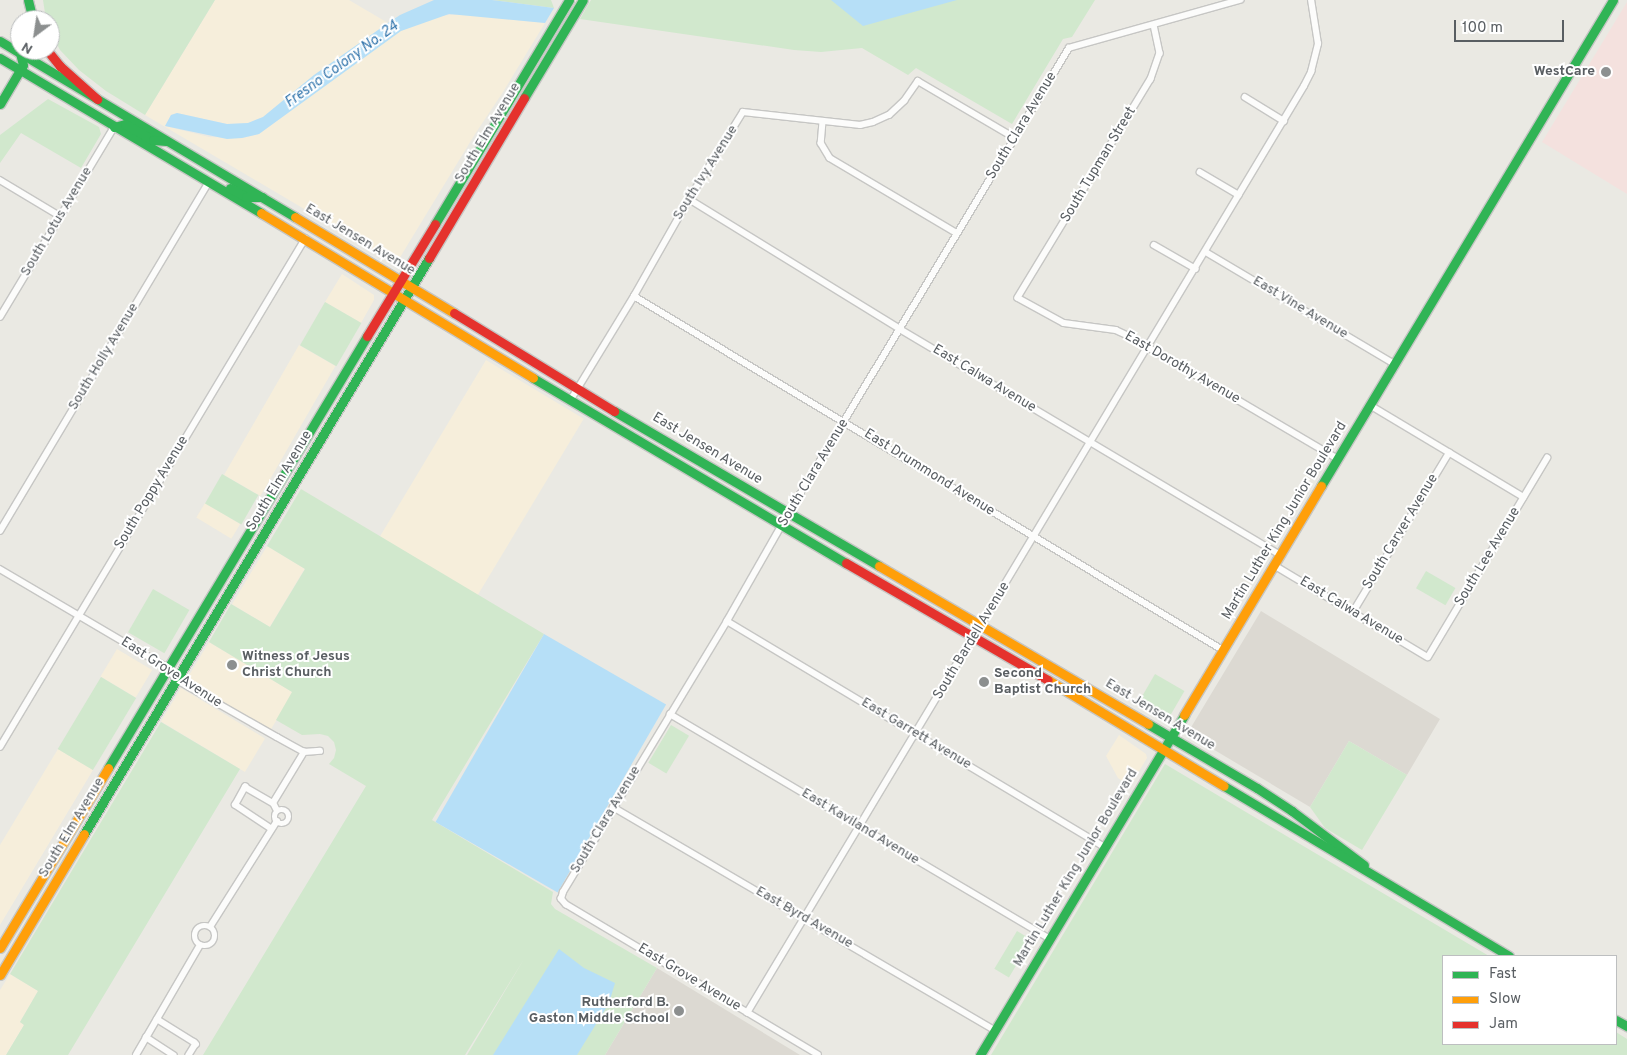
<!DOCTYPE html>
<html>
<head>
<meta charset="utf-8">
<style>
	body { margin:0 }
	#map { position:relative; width:1627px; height:1055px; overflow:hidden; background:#eae9e3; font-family:Overpass,sans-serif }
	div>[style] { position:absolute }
	.commercial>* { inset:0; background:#f6eedb; transform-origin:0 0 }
	.education>* { inset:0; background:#dcd9d2 }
	.medical>* { inset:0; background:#f4e1de }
	.green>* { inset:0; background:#d1e8cd; transform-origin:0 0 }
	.water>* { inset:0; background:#b6dff7; transform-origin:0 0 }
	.roads { filter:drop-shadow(1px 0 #c6c6c4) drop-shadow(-1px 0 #c6c6c4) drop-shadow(0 1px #c6c6c4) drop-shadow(0 -1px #c6c6c4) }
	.street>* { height:5.5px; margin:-2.75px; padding:0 2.75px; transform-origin:2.75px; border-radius:2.75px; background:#fcfcfb }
	.street>.ring { margin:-2.75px; padding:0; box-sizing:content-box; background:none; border:5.5px solid #fcfcfb; border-radius:50% }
	.fast>* { height:9px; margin:-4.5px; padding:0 4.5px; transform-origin:4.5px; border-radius:4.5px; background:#30b455 }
	.slow>* { height:9px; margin:-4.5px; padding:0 4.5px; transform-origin:4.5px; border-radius:4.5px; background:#ff9f0a }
	.jam>* { height:9px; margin:-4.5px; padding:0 4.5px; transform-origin:4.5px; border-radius:4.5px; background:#e5322d }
	.dots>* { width:14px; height:14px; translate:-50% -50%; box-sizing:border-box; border:2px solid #fff; border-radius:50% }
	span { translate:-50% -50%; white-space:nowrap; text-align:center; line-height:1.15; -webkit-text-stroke:4px #fff; paint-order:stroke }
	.poi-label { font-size:14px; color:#595e62; font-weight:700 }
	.right { translate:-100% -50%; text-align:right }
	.left { translate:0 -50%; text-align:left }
	.street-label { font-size:14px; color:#595e62 }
	.water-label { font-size:15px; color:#3577ad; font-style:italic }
	.legend { position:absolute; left:1442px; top:955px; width:175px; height:90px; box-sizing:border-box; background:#fff; border:1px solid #bdbfc0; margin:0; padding:6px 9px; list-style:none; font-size:15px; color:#595e62 }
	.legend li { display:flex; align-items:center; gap:10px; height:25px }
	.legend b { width:25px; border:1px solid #bdbfc0 }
	.north { position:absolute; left:10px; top:10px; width:50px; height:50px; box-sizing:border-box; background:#fff; border:1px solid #bdbfc0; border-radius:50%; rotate:211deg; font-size:14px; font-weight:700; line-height:20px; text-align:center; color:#595e62 }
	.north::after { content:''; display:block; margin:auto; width:18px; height:22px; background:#8c8f8f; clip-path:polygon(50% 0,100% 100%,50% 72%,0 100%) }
	.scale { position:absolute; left:1454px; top:20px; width:110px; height:22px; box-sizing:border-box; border:2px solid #595e62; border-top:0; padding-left:6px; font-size:15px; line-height:18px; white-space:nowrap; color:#595e62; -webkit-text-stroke:4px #fff; paint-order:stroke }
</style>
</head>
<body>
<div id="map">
	<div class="commercial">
		<div style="clip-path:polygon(215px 0,349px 0,388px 23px,314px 75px,263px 117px,248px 123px,227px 124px,177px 113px,171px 115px,165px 126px,209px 137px,242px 138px,259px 134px,400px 31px,437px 16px,463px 14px,545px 23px,503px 92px,475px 134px,399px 259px,394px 262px,145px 115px)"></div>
		<div style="clip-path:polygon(342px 274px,374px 295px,374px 300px,361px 323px,325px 302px)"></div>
		<div style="left:299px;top:345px;width:42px;height:150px;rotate:30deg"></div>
		<div style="left:486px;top:360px;width:114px;height:206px;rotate:31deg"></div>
		<div style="left:205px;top:503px;width:41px;height:17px;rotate:31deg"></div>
		<div style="left:267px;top:546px;width:44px;height:68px;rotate:31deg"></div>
		<div style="left:209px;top:642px;width:98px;height:44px;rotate:31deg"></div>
		<div style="left:117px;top:649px;width:41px;height:32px;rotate:31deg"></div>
		<div style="left:181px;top:688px;width:98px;height:39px;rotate:31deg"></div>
		<div style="clip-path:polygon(1119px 735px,1146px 754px,1147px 758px,1130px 786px,1118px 778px,1106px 756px)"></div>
		<div style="clip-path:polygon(58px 749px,93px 770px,0 925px,0 845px)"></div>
		<div style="clip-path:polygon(10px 974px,38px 991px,20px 1022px,24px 1025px,6px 1055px,0 1055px,0 990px)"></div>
	</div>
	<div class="education">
		<div style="clip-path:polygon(1261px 611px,1440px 719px,1407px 775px,1349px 741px,1310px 807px,1191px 736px,1190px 729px)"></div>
		<div style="clip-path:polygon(657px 968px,800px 1055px,605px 1055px)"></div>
	</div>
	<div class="medical">
		<div style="clip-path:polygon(1627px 2px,1627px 194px,1542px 142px)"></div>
	</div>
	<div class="green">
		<div style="clip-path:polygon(43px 0,215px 0,145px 115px,106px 91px,79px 70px,60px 50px,50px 31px,50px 20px,46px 20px)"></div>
		<div style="clip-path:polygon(492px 0,551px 0,554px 8px)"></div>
		<div style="clip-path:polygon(591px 0,1095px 0,1072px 37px,1063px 39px,1012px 124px,916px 68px,908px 75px,862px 48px,821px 52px,794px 50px,580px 19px)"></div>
		<div style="clip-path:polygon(48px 99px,99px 127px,101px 134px,81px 168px,21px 133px,0 163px,0 135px)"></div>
		<div style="left:325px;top:302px;width:42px;height:50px;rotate:30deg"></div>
		<div style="left:222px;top:474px;width:42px;height:34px;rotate:30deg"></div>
		<div style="clip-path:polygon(301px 489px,544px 634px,432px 820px,553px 892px,551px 904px,555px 909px,657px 968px,605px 1055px,467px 1055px,524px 959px,465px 1055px,203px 1055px,366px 786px,329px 764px,334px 758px,336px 750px,334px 742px,328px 736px,320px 734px,302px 735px,276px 720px,292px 692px,209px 642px,231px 604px,270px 627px,305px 569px,267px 546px)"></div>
		<div style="left:1426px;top:571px;width:34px;height:20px;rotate:30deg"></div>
		<div style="left:153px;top:589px;width:42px;height:50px;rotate:30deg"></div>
		<div style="left:1155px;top:674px;width:34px;height:35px;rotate:30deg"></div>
		<div style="left:101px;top:677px;width:41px;height:84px;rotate:31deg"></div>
		<div style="clip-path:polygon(161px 722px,240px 769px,68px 1055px,6px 1055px,24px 1025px,20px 1022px,38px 991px,10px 974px)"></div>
		<div style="left:671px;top:725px;width:21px;height:44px;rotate:31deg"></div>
		<div style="clip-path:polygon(1349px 741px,1407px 775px,1362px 850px,1325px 828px,1310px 807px)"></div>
		<div style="clip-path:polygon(1165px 764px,1489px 956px,1443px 956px,1443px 1044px,1616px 1044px,1616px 1032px,1627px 1039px,1627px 1055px,991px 1055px)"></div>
		<div style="left:1017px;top:931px;width:17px;height:44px;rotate:31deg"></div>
	</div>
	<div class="water">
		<div style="clip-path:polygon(434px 0,492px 0,554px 8px,545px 23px,449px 14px,401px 31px,259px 134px,242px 138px,227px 139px,165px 126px,171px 115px,177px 113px,227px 124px,248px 123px,263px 117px,314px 75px,388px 23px,400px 15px)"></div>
		<div style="clip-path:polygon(831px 0,957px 0,863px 26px)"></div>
		<div style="left:544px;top:634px;width:141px;height:217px;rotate:30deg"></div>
		<div style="clip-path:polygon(559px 949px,584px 968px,615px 983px,609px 1003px,577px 1055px,493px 1055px)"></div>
	</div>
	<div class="roads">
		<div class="street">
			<div style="left:1154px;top:25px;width:29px;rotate:78deg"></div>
			<div style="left:1160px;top:53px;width:28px;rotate:109deg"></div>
			<div style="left:1151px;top:79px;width:256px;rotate:121.3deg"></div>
			<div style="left:1018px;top:298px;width:52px;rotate:28.5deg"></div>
			<div style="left:1064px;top:323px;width:52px;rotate:7.7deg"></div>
			<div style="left:1116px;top:330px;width:17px;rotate:25deg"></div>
			<div style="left:1131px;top:337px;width:240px;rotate:30.5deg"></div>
			<div style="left:1245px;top:97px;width:46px;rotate:31.6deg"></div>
			<div style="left:823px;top:122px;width:21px;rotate:95deg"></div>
			<div style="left:821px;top:143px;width:17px;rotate:59deg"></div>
			<div style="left:830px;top:158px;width:147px;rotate:30.6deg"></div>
			<div style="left:1200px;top:172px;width:45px;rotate:30.5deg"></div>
			<div style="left:0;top:180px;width:70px;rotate:31deg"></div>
			<div style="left:689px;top:199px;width:248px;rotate:31.6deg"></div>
			<div style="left:900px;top:329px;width:442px;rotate:30.7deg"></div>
			<div style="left:1154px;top:245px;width:48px;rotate:29.7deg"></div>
			<div style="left:1206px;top:252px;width:220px;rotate:30.7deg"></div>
			<div style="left:634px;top:296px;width:687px;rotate:31.01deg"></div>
			<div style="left:0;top:317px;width:222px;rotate:-59deg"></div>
			<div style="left:570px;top:401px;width:123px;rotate:-58.6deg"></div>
			<div style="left:634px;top:296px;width:112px;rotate:-60.4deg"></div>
			<div style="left:689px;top:199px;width:102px;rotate:-58.2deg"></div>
			<div style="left:743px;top:112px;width:118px;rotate:6.3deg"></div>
			<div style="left:860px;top:125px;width:13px;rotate:-13deg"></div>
			<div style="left:873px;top:122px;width:17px;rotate:-24deg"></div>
			<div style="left:889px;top:115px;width:21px;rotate:-43deg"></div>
			<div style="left:904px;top:101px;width:24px;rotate:-55deg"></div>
			<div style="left:918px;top:81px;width:113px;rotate:30.4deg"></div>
			<div style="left:1370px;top:405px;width:179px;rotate:30.9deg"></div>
			<div style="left:0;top:531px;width:407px;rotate:-59.1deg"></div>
			<div style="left:1274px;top:565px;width:179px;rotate:30.9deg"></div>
			<div style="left:1428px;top:657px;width:232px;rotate:-59.1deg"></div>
			<div style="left:0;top:569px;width:195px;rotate:30.5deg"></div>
			<div style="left:168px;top:668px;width:15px;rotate:53deg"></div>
			<div style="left:177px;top:680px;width:115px;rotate:29.7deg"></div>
			<div style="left:277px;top:737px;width:31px;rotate:29deg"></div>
			<div style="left:304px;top:752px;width:16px;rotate:-4deg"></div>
			<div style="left:1353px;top:612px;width:186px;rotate:-58.9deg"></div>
			<div style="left:727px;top:621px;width:440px;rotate:30.9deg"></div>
			<div style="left:670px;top:714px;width:442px;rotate:30.6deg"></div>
			<div style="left:0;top:747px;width:593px;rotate:-59.02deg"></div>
			<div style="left:613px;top:807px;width:442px;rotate:30.3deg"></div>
			<div class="ring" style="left:275px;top:810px;width:8.5px;height:8.5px"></div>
			<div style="left:277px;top:811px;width:9px;rotate:-117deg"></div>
			<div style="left:273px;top:803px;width:60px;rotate:-58.7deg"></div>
			<div style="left:271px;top:829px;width:43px;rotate:-146.3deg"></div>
			<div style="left:235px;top:805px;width:21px;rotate:-61deg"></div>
			<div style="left:245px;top:787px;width:32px;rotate:30deg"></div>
			<div class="ring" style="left:195px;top:926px;width:14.5px;height:14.5px"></div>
			<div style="left:210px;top:927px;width:125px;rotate:-57.7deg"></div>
			<div style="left:747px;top:1013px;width:1081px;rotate:-59deg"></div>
			<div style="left:1304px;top:86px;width:16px;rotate:-63deg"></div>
			<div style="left:1311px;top:72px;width:29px;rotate:-76deg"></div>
			<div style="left:1318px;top:44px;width:45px;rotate:-99deg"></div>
			<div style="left:157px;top:1019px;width:44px;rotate:31.9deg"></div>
			<div style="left:194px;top:1042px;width:3px;rotate:45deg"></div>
			<div style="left:196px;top:1044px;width:13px;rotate:122deg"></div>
			<div style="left:146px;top:1037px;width:33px;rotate:33deg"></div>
			<div style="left:136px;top:1055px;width:127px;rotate:-59.8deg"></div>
			<div style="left:818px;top:1055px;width:293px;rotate:-149.2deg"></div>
			<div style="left:566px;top:905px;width:8px;rotate:-130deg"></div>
			<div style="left:561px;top:899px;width:7px;rotate:-74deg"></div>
			<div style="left:563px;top:892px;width:317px;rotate:-58.8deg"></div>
			<div style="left:727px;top:621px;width:123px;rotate:-60.3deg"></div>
			<div style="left:788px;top:514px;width:544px;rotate:-58.91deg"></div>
			<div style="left:1069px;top:48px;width:178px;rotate:-15.7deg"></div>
		</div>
		<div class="fast">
			<div style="left:28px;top:0;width:21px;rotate:76deg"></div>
			<div style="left:0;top:41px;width:23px;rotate:31deg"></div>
			<div style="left:20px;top:53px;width:320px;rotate:30.8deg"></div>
			<div style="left:0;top:58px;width:304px;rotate:30.7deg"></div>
			<div style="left:524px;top:98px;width:114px;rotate:-59deg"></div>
			<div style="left:0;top:104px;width:45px;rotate:-59.5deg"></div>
			<div style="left:23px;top:65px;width:12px;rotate:-104deg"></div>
			<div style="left:114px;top:127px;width:11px;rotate:-15deg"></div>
			<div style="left:125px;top:124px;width:32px;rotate:30deg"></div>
			<div style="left:153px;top:140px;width:13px;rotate:4deg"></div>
			<div style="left:230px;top:188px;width:18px;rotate:29deg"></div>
			<div style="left:246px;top:197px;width:16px"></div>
			<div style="left:435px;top:224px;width:261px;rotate:-59.1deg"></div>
			<div style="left:533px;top:378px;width:364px;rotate:30.6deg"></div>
			<div style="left:614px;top:411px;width:307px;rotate:30.3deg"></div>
			<div style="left:1321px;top:486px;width:567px;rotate:-59deg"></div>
			<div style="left:1148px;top:724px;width:126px;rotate:30.4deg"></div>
			<div style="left:1257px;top:788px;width:42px;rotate:33.3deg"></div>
			<div style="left:1292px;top:811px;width:90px;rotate:36.9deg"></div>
			<div style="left:108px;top:768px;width:504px;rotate:-59.06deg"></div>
			<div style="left:1224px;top:786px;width:332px;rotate:30.8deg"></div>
			<div style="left:84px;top:834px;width:671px;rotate:-59.08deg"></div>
			<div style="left:1616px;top:1020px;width:13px;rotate:29deg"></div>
			<div style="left:980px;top:1055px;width:397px;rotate:-59deg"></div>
		</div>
		<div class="slow">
			<div style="left:261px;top:213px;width:318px;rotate:31.2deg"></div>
			<div style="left:295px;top:217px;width:186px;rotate:31.1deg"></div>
			<div style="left:879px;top:566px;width:312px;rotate:30.4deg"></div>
			<div style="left:1048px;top:680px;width:205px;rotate:31.1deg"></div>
			<div style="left:1184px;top:715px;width:267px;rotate:-59.1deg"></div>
			<div style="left:0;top:948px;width:210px;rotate:-59deg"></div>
			<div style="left:0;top:975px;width:164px;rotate:-59.2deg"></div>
		</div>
		<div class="jam">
			<div style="left:47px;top:50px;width:21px;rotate:51deg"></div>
			<div style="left:60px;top:66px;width:50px;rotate:41.7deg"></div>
			<div style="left:429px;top:258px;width:186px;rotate:-59.3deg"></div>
			<div style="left:454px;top:313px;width:188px;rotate:31.5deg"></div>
			<div style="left:367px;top:336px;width:131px;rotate:-58.7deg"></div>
			<div style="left:846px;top:563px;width:233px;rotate:30.1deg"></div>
		</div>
	</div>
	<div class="dots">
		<div style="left:1606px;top:72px;background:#8c8f8f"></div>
		<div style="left:232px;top:665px;background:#8c8f8f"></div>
		<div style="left:984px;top:682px;background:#8c8f8f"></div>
		<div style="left:679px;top:1011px;background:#8c8f8f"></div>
	</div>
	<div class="poi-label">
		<span class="right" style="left:1595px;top:72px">WestCare</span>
		<span class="left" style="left:242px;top:665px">Witness of Jesus<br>Christ Church</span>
		<span class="left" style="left:994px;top:682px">Second<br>Baptist Church</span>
		<span class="right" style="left:669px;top:1011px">Rutherford B.<br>Gaston Middle School</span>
	</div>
	<div class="street-label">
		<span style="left:1022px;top:126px;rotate:-59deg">South Clara Avenue</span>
		<span style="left:488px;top:133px;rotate:-59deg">South Elm Avenue</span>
		<span style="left:1099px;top:165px;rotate:-59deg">South Tupman Street</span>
		<span style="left:706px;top:173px;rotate:-58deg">South Ivy Avenue</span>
		<span style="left:57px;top:222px;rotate:-59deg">South Lotus Avenue</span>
		<span style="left:360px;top:240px;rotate:31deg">East Jensen Avenue</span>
		<span style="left:1300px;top:308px;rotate:31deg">East Vine Avenue</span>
		<span style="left:104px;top:357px;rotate:-59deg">South Holly Avenue</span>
		<span style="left:1182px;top:368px;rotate:30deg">East Dorothy Avenue</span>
		<span style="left:984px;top:379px;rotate:31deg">East Calwa Avenue</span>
		<span style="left:707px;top:449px;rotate:31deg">East Jensen Avenue</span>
		<span style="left:814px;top:473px;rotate:-59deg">South Clara Avenue</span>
		<span style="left:929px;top:473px;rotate:32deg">East Drummond Avenue</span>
		<span style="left:280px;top:481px;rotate:-59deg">South Elm Avenue</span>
		<span style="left:152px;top:493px;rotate:-59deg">South Poppy Avenue</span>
		<span style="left:1285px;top:521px;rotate:-59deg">Martin Luther King Junior Boulevard</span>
		<span style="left:1401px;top:532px;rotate:-59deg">South Carver Avenue</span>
		<span style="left:1488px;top:557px;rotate:-59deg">South Lee Avenue</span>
		<span style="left:1351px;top:611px;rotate:31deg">East Calwa Avenue</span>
		<span style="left:972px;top:641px;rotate:-59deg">South Bardell Avenue</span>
		<span style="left:171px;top:673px;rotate:33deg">East Grove Avenue</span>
		<span style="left:1160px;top:715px;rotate:31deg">East Jensen Avenue</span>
		<span style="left:916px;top:734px;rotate:31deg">East Garrett Avenue</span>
		<span style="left:606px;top:820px;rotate:-59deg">South Clara Avenue</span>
		<span style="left:860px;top:827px;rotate:31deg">East Kaviland Avenue</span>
		<span style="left:72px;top:828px;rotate:-59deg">South Elm Avenue</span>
		<span style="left:1076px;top:868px;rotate:-59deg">Martin Luther King Junior Boulevard</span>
		<span style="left:804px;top:918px;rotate:30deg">East Byrd Avenue</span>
		<span style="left:689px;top:978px;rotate:31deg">East Grove Avenue</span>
	</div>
	<div class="water-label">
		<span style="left:342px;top:65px;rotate:-36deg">Fresno Colony No. 24</span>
	</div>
	<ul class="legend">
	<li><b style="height:6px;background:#30b455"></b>Fast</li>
	<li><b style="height:6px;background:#ff9f0a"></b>Slow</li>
	<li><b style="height:6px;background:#e5322d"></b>Jam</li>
	</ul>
	<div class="north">N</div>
	<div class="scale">100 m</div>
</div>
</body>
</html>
